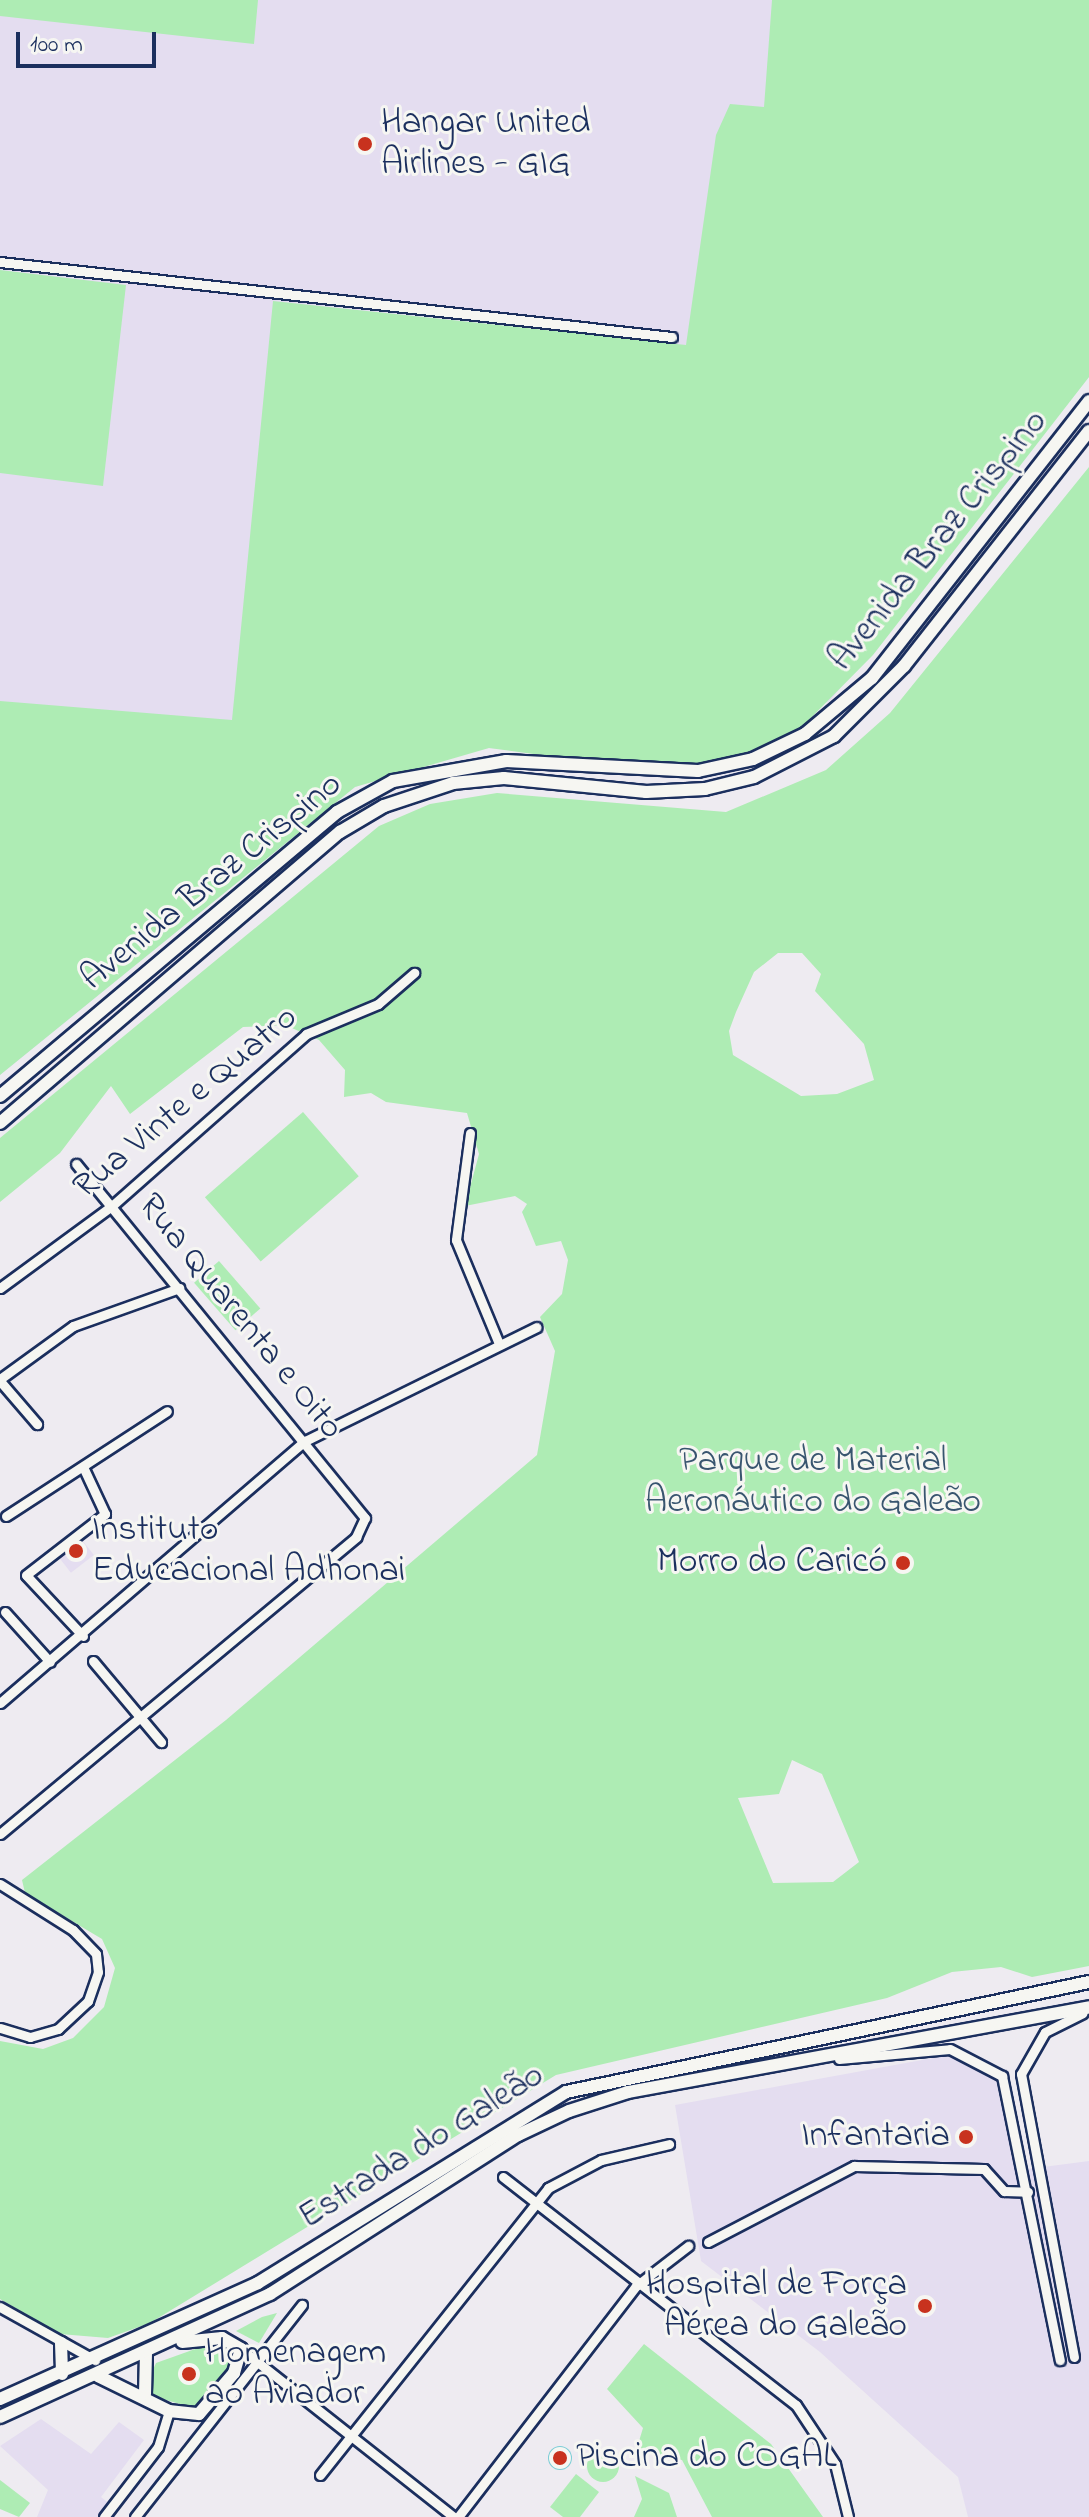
<!DOCTYPE html>
<html>
<head>
<meta charset="utf-8">
<style>
	body { margin:0 }
	#map { position:relative; width:1089px; height:2517px; overflow:hidden; background:#eeebf1; font-family:"Indie Flower",sans-serif }
	div>[style] { position:absolute }
	.built>* { inset:0; background:#e4ddf0; transform-origin:0 0 }
	.green>* { inset:0; background:#aeecb4; transform-origin:0 0 }
	.round { border-radius:50% }
	.water>* { inset:0; background:#7ccdd6 }
	.roads { filter:drop-shadow(2px 0 #1b2f5e) drop-shadow(-2px 0 #1b2f5e) drop-shadow(0 2px #1b2f5e) drop-shadow(0 -2px #1b2f5e) }
	.minor>* { height:9px; margin:-4.5px; padding:0 4.5px; transform-origin:4.5px; border-radius:4.5px; background:#f6f6f2 }
	.secondary>* { height:12px; margin:-6px; padding:0 6px; transform-origin:6px; border-radius:6px; background:#f6f6f2 }
	.dots>* { width:22px; height:22px; translate:-50% -50%; box-sizing:border-box; border:4px solid #f6f6f2; border-radius:50% }
	span { translate:-50% -50%; white-space:nowrap; text-align:center; line-height:1.15; -webkit-text-stroke:6px #f6f6f2; paint-order:stroke }
	.poi-label { font-size:36px; color:#1b2f5e }
	.left { translate:0 -50%; text-align:left }
	.right { translate:-100% -50%; text-align:right }
	.street-label { font-size:36px; color:#1b2f5e }
	.park-label { font-size:36px; color:#38556f }
	.scale { position:absolute; left:16px; top:32px; width:140px; height:36px; box-sizing:border-box; border:4px solid #1b2f5e; border-top:0; padding-left:10px; font-size:24px; line-height:28px; white-space:nowrap; color:#1b2f5e; -webkit-text-stroke:6px #f6f6f2; paint-order:stroke }
</style>
</head>
<body>
<div id="map">
	<div class="built">
		<div style="clip-path:polygon(0 0,1089px 0,1089px 377px,829px 702px,539px 753px,489px 748px,442px 756px,355px 787px,0 1075px)"></div>
		<div style="left:79px;top:1536px;width:24px;height:29px;rotate:52deg"></div>
		<div style="clip-path:polygon(944px 2056px,964px 2056px,998px 2079px,1020px 2170px,1089px 2161px,1089px 2517px,968px 2517px,958px 2477px,820px 2352px,701px 2261px,675px 2105px)"></div>
		<div style="clip-path:polygon(41px 2419px,91px 2454px,119px 2422px,144px 2440px,101px 2497px,111px 2505px,101px 2517px,37px 2517px,48px 2490px,0 2446px)"></div>
	</div>
	<div class="green">
		<div style="clip-path:polygon(0 0,258px 0,254px 44px,0 16px)"></div>
		<div style="clip-path:polygon(772px 0,1089px 0,1089px 377px,873px 655px,795px 734px,719px 763px,643px 769px,489px 748px,355px 787px,0 1075px,0 701px,232px 720px,273px 301px,686px 345px,716px 135px,730px 104px,764px 107px)"></div>
		<div style="clip-path:polygon(0 270px,126px 285px,103px 486px,0 473px)"></div>
		<div style="clip-path:polygon(evenodd,1089px 467px,1089px 1966px,1032px 1977px,1001px 1967px,952px 1972px,887px 1998px,556px 2075px,150px 2323px,108px 2338px,60px 2334px,0 2299px,0 2041px,43px 2049px,73px 2038px,104px 2007px,115px 1968px,102px 1939px,25px 1893px,22px 1880px,226px 1720px,537px 1455px,555px 1351px,540px 1317px,562px 1294px,568px 1260px,561px 1241px,536px 1246px,522px 1212px,527px 1204px,515px 1196px,465px 1206px,479px 1154px,467px 1113px,386px 1102px,371px 1093px,344px 1097px,345px 1070px,319px 1040px,285px 1025px,243px 1027px,130px 1114px,111px 1086px,60px 1153px,0 1202px,0 1138px,379px 826px,430px 804px,497px 793px,726px 812px,826px 770px,890px 713px,1089px 467px,778px 953px,802px 953px,821px 974px,815px 991px,864px 1044px,874px 1080px,837px 1094px,801px 1096px,733px 1055px,729px 1031px,736px 1012px,754px 972px,778px 953px,1089px 467px,792px 1760px,822px 1774px,859px 1862px,833px 1882px,773px 1883px,738px 1798px,779px 1794px,792px 1760px)"></div>
		<div style="left:303px;top:1112px;width:85px;height:130px;rotate:49deg"></div>
		<div style="left:219px;top:1261px;width:63px;height:33px;rotate:49deg"></div>
		<div style="clip-path:polygon(277px 2313px,259px 2343px,236px 2331px,262px 2317px)"></div>
		<div style="clip-path:polygon(212px 2343px,235px 2354px,206px 2402px,194px 2408px,152px 2396px,146px 2385px,156px 2363px)"></div>
		<div style="clip-path:polygon(644px 2344px,771px 2444px,823px 2517px,712px 2517px,682px 2460px,636px 2451px,643px 2428px,607px 2389px)"></div>
		<div class="round" style="left:587px;top:2450px;width:32px;height:32px"></div>
		<div style="clip-path:polygon(576px 2474px,599px 2492px,580px 2517px,563px 2517px,550px 2507px)"></div>
		<div style="clip-path:polygon(635px 2476px,669px 2493px,677px 2517px,634px 2517px,642px 2499px)"></div>
		<div style="clip-path:polygon(0 2480px,30px 2503px,19px 2517px,0 2509px)"></div>
	</div>
	<div class="water">
		<div class="round" style="left:548px;top:2446px;width:24px;height:24px"></div>
	</div>
	<div class="roads">
		<div class="minor">
			<div style="left:0;top:262px;width:676px;rotate:6.37deg"></div>
			<div style="left:470px;top:1133px;width:108px;rotate:97.5deg"></div>
			<div style="left:456px;top:1240px;width:113px;rotate:67.5deg"></div>
			<div style="left:0;top:1288px;width:140px;rotate:-36.3deg"></div>
			<div style="left:113px;top:1205px;width:258px;rotate:-41.5deg"></div>
			<div style="left:306px;top:1034px;width:78px;rotate:-22.6deg"></div>
			<div style="left:378px;top:1004px;width:48px;rotate:-40.7deg"></div>
			<div style="left:0;top:1379px;width:90px;rotate:-36deg"></div>
			<div style="left:73px;top:1326px;width:113px;rotate:-19.7deg"></div>
			<div style="left:0;top:1381px;width:57px;rotate:49.3deg"></div>
			<div style="left:6px;top:1516px;width:192px;rotate:-33.1deg"></div>
			<div style="left:5px;top:1612px;width:67px;rotate:48deg"></div>
			<div style="left:83px;top:1636px;width:83px;rotate:-133.1deg"></div>
			<div style="left:26px;top:1575px;width:100px;rotate:-37.7deg"></div>
			<div style="left:105px;top:1514px;width:50px;rotate:-115deg"></div>
			<div style="left:93px;top:1661px;width:106px;rotate:50deg"></div>
			<div style="left:0;top:1703px;width:402px;rotate:-40.7deg"></div>
			<div style="left:305px;top:1441px;width:258px;rotate:-26.2deg"></div>
			<div style="left:0;top:1834px;width:464px;rotate:-39.8deg"></div>
			<div style="left:356px;top:1537px;width:21px;rotate:-65deg"></div>
			<div style="left:365px;top:1518px;width:457px;rotate:-129.2deg"></div>
			<div style="left:0;top:1884px;width:86px;rotate:32.2deg"></div>
			<div style="left:73px;top:1930px;width:33px;rotate:46deg"></div>
			<div style="left:96px;top:1954px;width:18px;rotate:84deg"></div>
			<div style="left:98px;top:1972px;width:31px;rotate:109deg"></div>
			<div style="left:88px;top:2001px;width:41px;rotate:137deg"></div>
			<div style="left:58px;top:2029px;width:29px;rotate:164deg"></div>
			<div style="left:30px;top:2037px;width:31px;rotate:-163deg"></div>
			<div style="left:839px;top:2059px;width:111px;rotate:-5.1deg"></div>
			<div style="left:950px;top:2049px;width:59px;rotate:27.4deg"></div>
			<div style="left:1002px;top:2076px;width:290px;rotate:78.5deg"></div>
			<div style="left:503px;top:2177px;width:371px;rotate:37.9deg"></div>
			<div style="left:796px;top:2405px;width:71px;rotate:56.5deg"></div>
			<div style="left:835px;top:2464px;width:55px;rotate:76.2deg"></div>
			<div style="left:708px;top:2242px;width:165px;rotate:-27.5deg"></div>
			<div style="left:854px;top:2166px;width:130px;rotate:1.3deg"></div>
			<div style="left:984px;top:2169px;width:30px;rotate:48deg"></div>
			<div style="left:1004px;top:2191px;width:24px;rotate:2deg"></div>
			<div style="left:0;top:2307px;width:109px;rotate:29.2deg"></div>
			<div style="left:241px;top:2349px;width:271px;rotate:38.3deg"></div>
			<div style="left:1074px;top:2357px;width:288px;rotate:-100.6deg"></div>
			<div style="left:1021px;top:2074px;width:48px;rotate:-60.3deg"></div>
			<div style="left:1045px;top:2032px;width:42px;rotate:-26.6deg"></div>
			<div style="left:320px;top:2475px;width:367px;rotate:-51.5deg"></div>
			<div style="left:548px;top:2188px;width:60px;rotate:-27.8deg"></div>
			<div style="left:601px;top:2160px;width:70px;rotate:-13.2deg"></div>
			<div style="left:104px;top:2517px;width:88px;rotate:-52.4deg"></div>
			<div style="left:158px;top:2447px;width:38px;rotate:-73deg"></div>
			<div style="left:135px;top:2517px;width:270px;rotate:-51.8deg"></div>
			<div style="left:458px;top:2517px;width:292px;rotate:-52.4deg"></div>
			<div style="left:636px;top:2286px;width:66px;rotate:-37.6deg"></div>
		</div>
		<div class="secondary">
			<div style="left:0;top:1096px;width:441px;rotate:-40.1deg"></div>
			<div style="left:337px;top:812px;width:64px;rotate:-29deg"></div>
			<div style="left:393px;top:781px;width:115px;rotate:-10deg"></div>
			<div style="left:506px;top:761px;width:192px;rotate:3deg"></div>
			<div style="left:698px;top:771px;width:56px;rotate:-12.3deg"></div>
			<div style="left:753px;top:759px;width:58px;rotate:-25.7deg"></div>
			<div style="left:805px;top:734px;width:87px;rotate:-39.9deg"></div>
			<div style="left:872px;top:678px;width:352px;rotate:-51.9deg"></div>
			<div style="left:0;top:1123px;width:448px;rotate:-40.6deg"></div>
			<div style="left:340px;top:832px;width:51px;rotate:-30.6deg"></div>
			<div style="left:384px;top:806px;width:73px;rotate:-18.4deg"></div>
			<div style="left:453px;top:783px;width:51px;rotate:-5.6deg"></div>
			<div style="left:504px;top:778px;width:143px;rotate:5.6deg"></div>
			<div style="left:646px;top:792px;width:59px;rotate:-2.9deg"></div>
			<div style="left:705px;top:789px;width:50px;rotate:-13.8deg"></div>
			<div style="left:754px;top:777px;width:90px;rotate:-27.1deg"></div>
			<div style="left:834px;top:736px;width:99px;rotate:-45deg"></div>
			<div style="left:904px;top:666px;width:299px;rotate:-51.8deg"></div>
			<div style="left:61px;top:2343px;width:31px;rotate:88deg"></div>
			<div style="left:98px;top:2376px;width:79px;rotate:26.2deg"></div>
			<div style="left:169px;top:2411px;width:30px;rotate:6deg"></div>
			<div style="left:199px;top:2414px;width:54px;rotate:-49.5deg"></div>
			<div style="left:234px;top:2373px;width:25px;rotate:-74deg"></div>
			<div style="left:241px;top:2349px;width:22px;rotate:-150deg"></div>
			<div style="left:222px;top:2338px;width:40px;rotate:174.3deg"></div>
			<div style="left:145px;top:2394px;width:40px;rotate:-88.6deg"></div>
			<div style="left:0;top:2399px;width:283px;rotate:-24.2deg"></div>
			<div style="left:258px;top:2283px;width:362px;rotate:-31.8deg"></div>
			<div style="left:566px;top:2092px;width:534px;rotate:-11.88deg"></div>
			<div style="left:0;top:2417px;width:297px;rotate:-24.5deg"></div>
			<div style="left:270px;top:2294px;width:295px;rotate:-32.7deg"></div>
			<div style="left:518px;top:2135px;width:56px;rotate:-25.2deg"></div>
			<div style="left:569px;top:2111px;width:62px;rotate:-17.9deg"></div>
			<div style="left:628px;top:2092px;width:469px;rotate:-10.4deg"></div>
		</div>
	</div>
	<div class="dots">
		<div style="left:365px;top:144px;background:#c8321e"></div>
		<div style="left:76px;top:1551px;background:#c8321e"></div>
		<div style="left:903px;top:1563px;background:#c8321e"></div>
		<div style="left:966px;top:2137px;background:#c8321e"></div>
		<div style="left:925px;top:2306px;background:#c8321e"></div>
		<div style="left:189px;top:2374px;background:#c8321e"></div>
		<div style="left:560px;top:2458px;background:#c8321e"></div>
	</div>
	<div class="poi-label">
		<span class="left" style="left:381px;top:144px">Hangar United<br>Airlines - GIG</span>
		<span class="left" style="left:92px;top:1551px">Instituto<br>Educacional Adhonai</span>
		<span class="right" style="left:887px;top:1563px">Morro do Caricó</span>
		<span class="right" style="left:950px;top:2137px">Infantaria</span>
		<span class="right" style="left:907px;top:2306px">Hospital de Força<br>Aérea do Galeão</span>
		<span class="left" style="left:205px;top:2374px">Homenagem<br>ao Aviador</span>
		<span class="left" style="left:576px;top:2458px">Piscina do COGAL</span>
	</div>
	<div class="street-label">
		<span style="left:939px;top:541px;rotate:-51deg">Avenida Braz Crispino</span>
		<span style="left:212px;top:882px;rotate:-39deg">Avenida Braz Crispino</span>
		<span style="left:186px;top:1103px;rotate:-40deg">Rua Vinte e Quatro</span>
		<span style="left:240px;top:1317px;rotate:51deg">Rua Quarenta e Oito</span>
		<span style="left:422px;top:2147px;rotate:-32deg">Estrada do Galeão</span>
	</div>
	<div class="park-label">
		<span style="left:813px;top:1482px">Parque de Material<br>Aeronáutico do Galeão</span>
	</div>
	<div class="scale">100 m</div>
</div>
</body>
</html>
